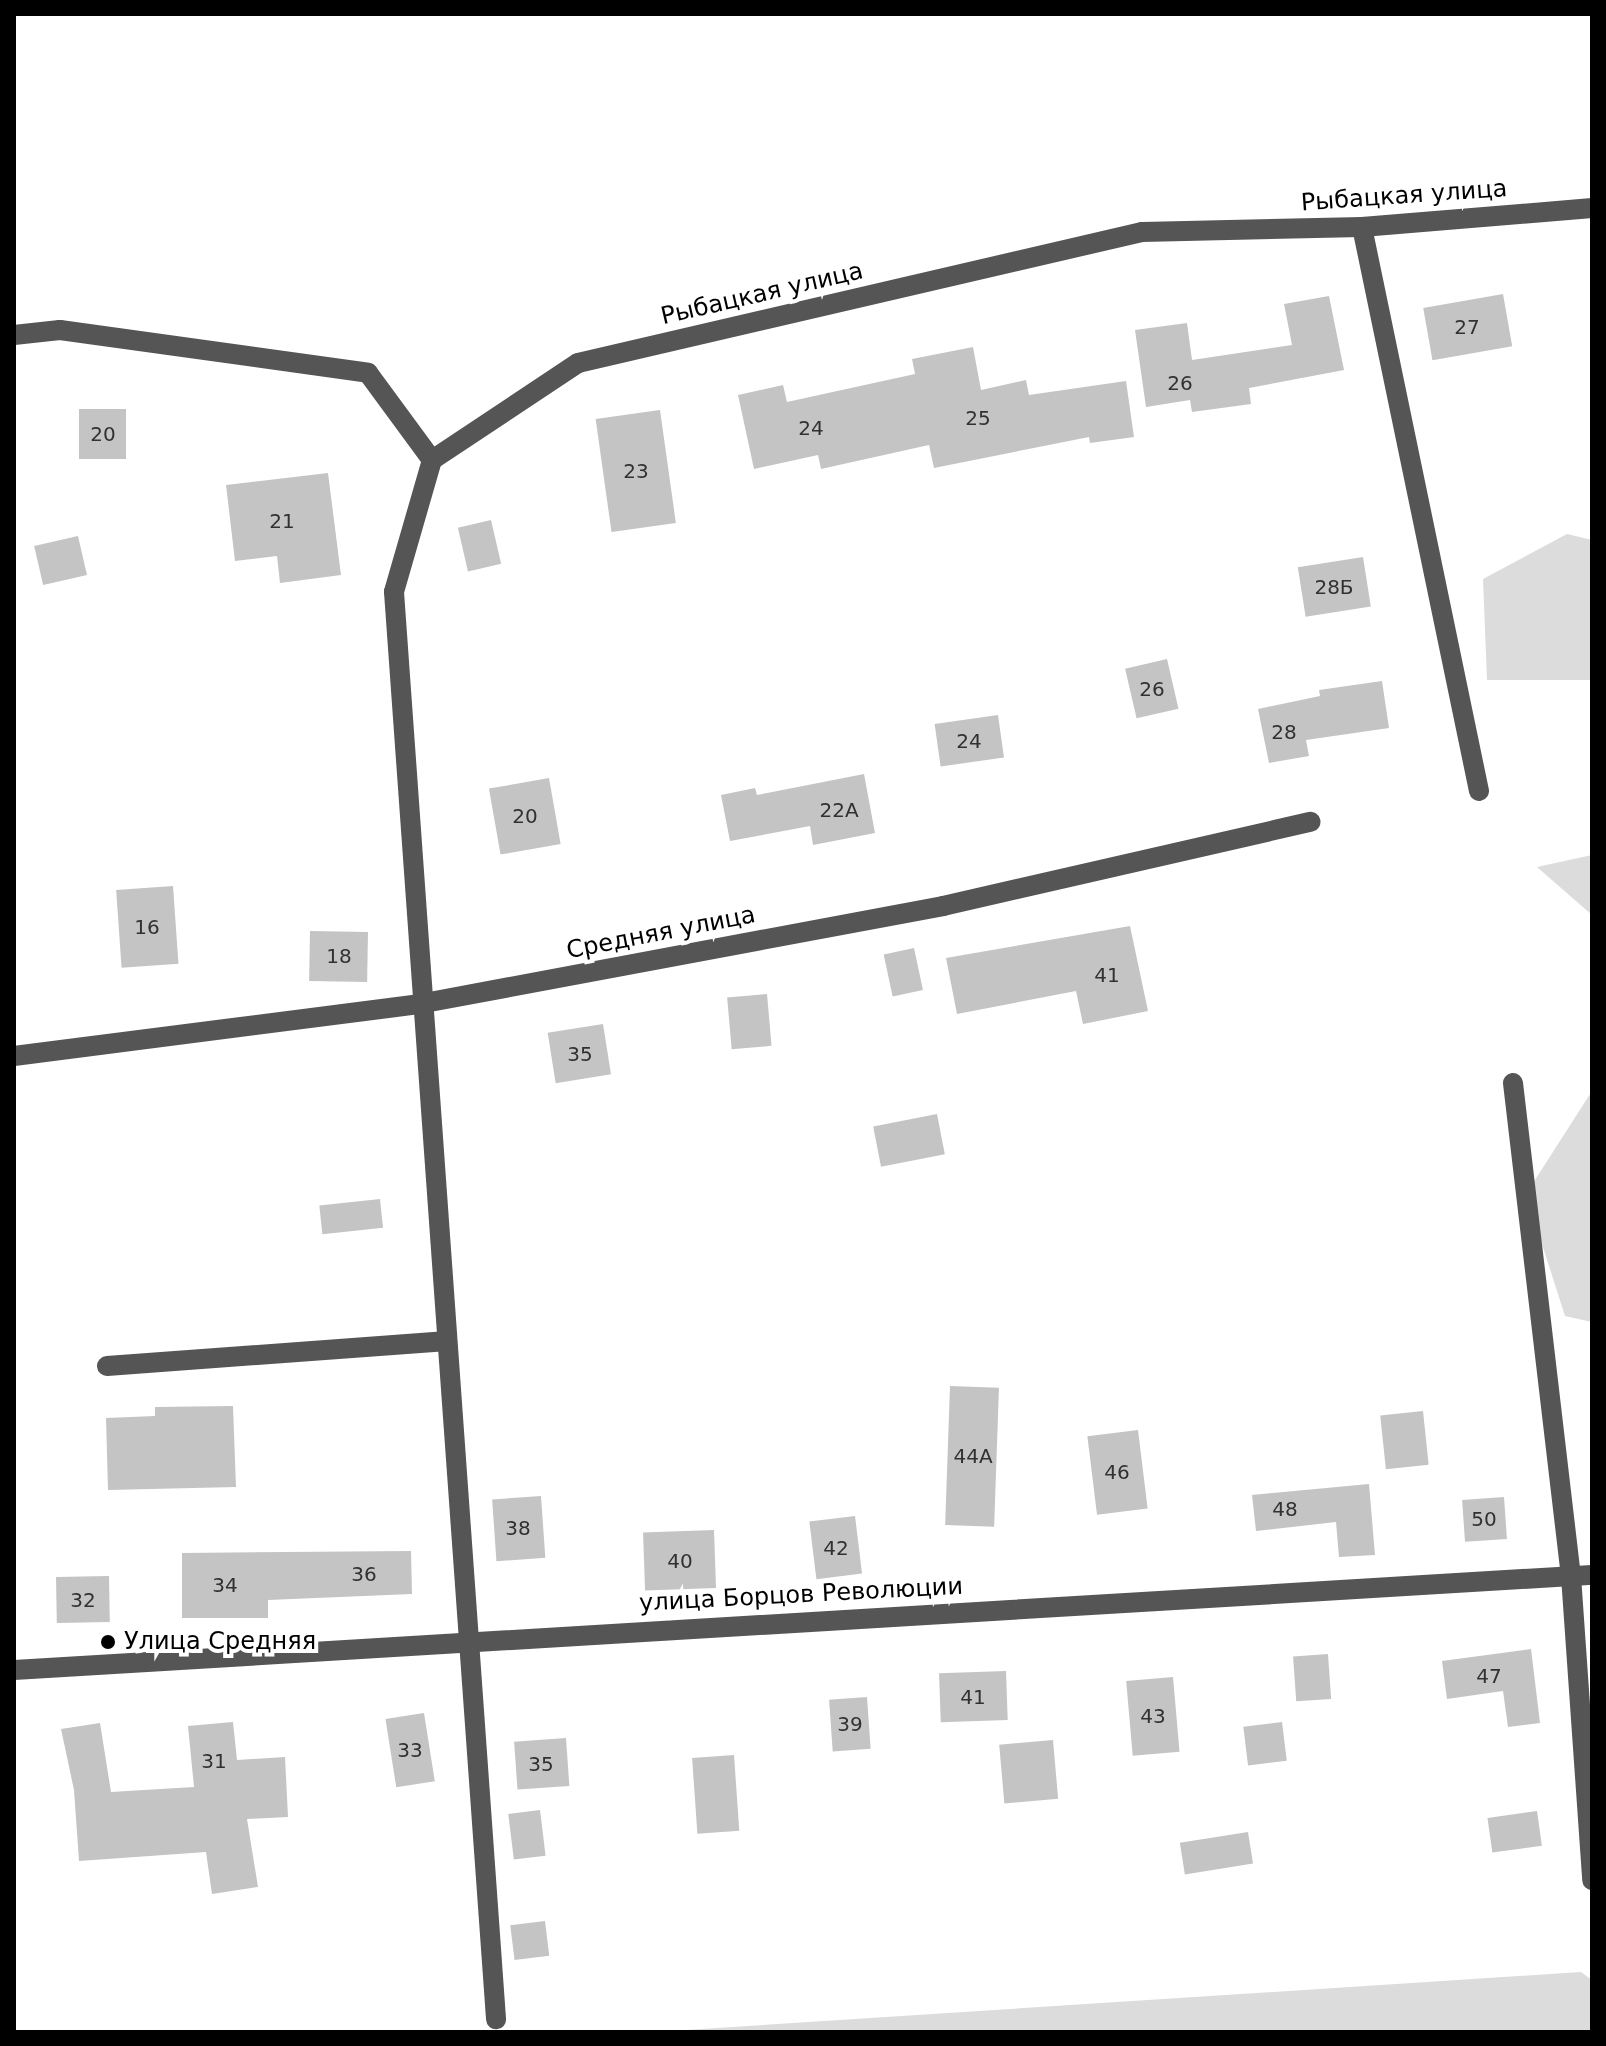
<!DOCTYPE html>
<html>
<head>
<meta charset="utf-8">
<style>
	body { margin:0 }
	#map { position:relative; width:1606px; height:2046px; overflow:hidden; background:#fff; font-family:"DejaVu Sans",sans-serif }
	div>[style] { position:absolute }
	.green>* { inset:0; background:#dcdcdc }
	.building>* { inset:0; background:#c4c4c4; transform-origin:0 0 }
	.minor>* { height:20px; margin:-10px; padding:0 10px; transform-origin:10px; border-radius:10px; background:#555 }
	.dots>* { width:22px; height:22px; translate:-50% -50%; box-sizing:border-box; border:4px solid #fff; border-radius:50% }
	span { translate:-50% -50%; white-space:nowrap; text-align:center; line-height:1.15; -webkit-text-stroke:8px #fff; paint-order:stroke }
	.number-label { font-size:20px; color:#313131 }
	.number-label span { -webkit-text-stroke-width:0 }
	.street-label { font-size:24px; color:#000 }
	.poi-label { font-size:24px; color:#000 }
	.left { translate:0 -50%; text-align:left }
	.frame { position:absolute; inset:0; border:16px solid #000; pointer-events:none }
</style>
</head>
<body>
<div id="map">
	<div class="green">
		<div style="clip-path:polygon(1567px 534px,1592px 540px,1592px 680px,1487px 680px,1483px 579px)"></div>
		<div style="clip-path:polygon(1592px 855px,1592px 915px,1537px 867px)"></div>
		<div style="clip-path:polygon(1592px 1091px,1592px 1322px,1565px 1316px,1526px 1194px)"></div>
		<div style="clip-path:polygon(1581px 1972px,1592px 1980px,1592px 2032px,655px 2032px)"></div>
	</div>
	<div class="building">
		<div style="left:1503px;top:294px;width:53px;height:81px;rotate:80deg"></div>
		<div style="clip-path:polygon(1329px 296px,1344px 370px,1249px 388px,1251px 404px,1192px 412px,1190px 400px,1146px 407px,1135px 330px,1187px 323px,1192px 360px,1292px 345px,1284px 304px)"></div>
		<div style="clip-path:polygon(973px 347px,981px 390px,1026px 380px,1029px 395px,1126px 381px,1134px 437px,1090px 443px,1089px 437px,934px 468px,929px 445px,821px 469px,818px 455px,754px 469px,738px 395px,783px 385px,787px 402px,915px 374px,912px 359px)"></div>
		<div style="left:79px;top:409px;width:47px;height:50px"></div>
		<div style="left:660px;top:410px;width:114px;height:65px;rotate:82deg"></div>
		<div style="clip-path:polygon(328px 473px,341px 575px,280px 583px,277px 556px,235px 561px,226px 485px)"></div>
		<div style="left:491px;top:520px;width:45px;height:34px;rotate:77deg"></div>
		<div style="left:78px;top:536px;width:40px;height:45px;rotate:77deg"></div>
		<div style="left:1363px;top:557px;width:50px;height:66px;rotate:81deg"></div>
		<div style="left:1167px;top:659px;width:51px;height:43px;rotate:77deg"></div>
		<div style="clip-path:polygon(1382px 681px,1389px 728px,1306px 740px,1309px 756px,1269px 763px,1258px 709px,1320px 696px,1319px 690px)"></div>
		<div style="left:998px;top:715px;width:43px;height:64px;rotate:82deg"></div>
		<div style="clip-path:polygon(864px 774px,875px 833px,813px 845px,810px 826px,730px 841px,721px 795px,755px 788px,757px 795px)"></div>
		<div style="left:549px;top:778px;width:67px;height:61px;rotate:80deg"></div>
		<div style="left:173px;top:886px;width:78px;height:57px;rotate:86deg"></div>
		<div style="clip-path:polygon(1130px 926px,1148px 1011px,1083px 1024px,1076px 991px,957px 1014px,946px 958px)"></div>
		<div style="left:310px;top:931px;width:58px;height:50px;rotate:1deg"></div>
		<div style="left:914px;top:948px;width:43px;height:31px;rotate:78deg"></div>
		<div style="left:767px;top:994px;width:52px;height:40px;rotate:85deg"></div>
		<div style="left:603px;top:1024px;width:51px;height:56px;rotate:81deg"></div>
		<div style="left:937px;top:1114px;width:41px;height:65px;rotate:79deg"></div>
		<div style="left:380px;top:1199px;width:29px;height:61px;rotate:84deg"></div>
		<div style="left:950px;top:1386px;width:49px;height:139px;rotate:2deg"></div>
		<div style="clip-path:polygon(233px 1406px,236px 1487px,108px 1490px,106px 1418px,155px 1416px,155px 1407px)"></div>
		<div style="left:1423px;top:1411px;width:54px;height:43px;rotate:84deg"></div>
		<div style="left:1138px;top:1430px;width:79px;height:51px;rotate:83deg"></div>
		<div style="clip-path:polygon(1369px 1484px,1375px 1555px,1339px 1557px,1336px 1522px,1256px 1531px,1252px 1495px)"></div>
		<div style="left:541px;top:1496px;width:62px;height:49px;rotate:86deg"></div>
		<div style="left:1504px;top:1497px;width:42px;height:42px;rotate:86deg"></div>
		<div style="left:855px;top:1516px;width:58px;height:46px;rotate:83deg"></div>
		<div style="left:714px;top:1530px;width:58px;height:71px;rotate:88deg"></div>
		<div style="clip-path:polygon(411px 1551px,412px 1594px,268px 1600px,268px 1618px,182px 1618px,182px 1553px)"></div>
		<div style="left:109px;top:1576px;width:46px;height:53px;rotate:89deg"></div>
		<div style="clip-path:polygon(1531px 1649px,1540px 1723px,1508px 1727px,1503px 1691px,1447px 1699px,1442px 1661px)"></div>
		<div style="left:1328px;top:1654px;width:45px;height:35px;rotate:86deg"></div>
		<div style="left:1006px;top:1671px;width:49px;height:67px;rotate:88deg"></div>
		<div style="left:1173px;top:1677px;width:75px;height:47px;rotate:85deg"></div>
		<div style="left:867px;top:1697px;width:52px;height:38px;rotate:86deg"></div>
		<div style="left:424px;top:1713px;width:69px;height:39px;rotate:81deg"></div>
		<div style="clip-path:polygon(233px 1722px,237px 1760px,285px 1757px,288px 1817px,247px 1819px,258px 1887px,212px 1894px,206px 1852px,79px 1861px,74px 1790px,61px 1729px,100px 1723px,111px 1792px,194px 1787px,188px 1726px)"></div>
		<div style="left:1282px;top:1722px;width:39px;height:39px;rotate:83deg"></div>
		<div style="left:566px;top:1738px;width:48px;height:52px;rotate:86deg"></div>
		<div style="left:1053px;top:1740px;width:59px;height:54px;rotate:85deg"></div>
		<div style="left:734px;top:1755px;width:76px;height:42px;rotate:86deg"></div>
		<div style="left:540px;top:1810px;width:46px;height:32px;rotate:83deg"></div>
		<div style="left:1537px;top:1811px;width:35px;height:50px;rotate:82deg"></div>
		<div style="left:1248px;top:1832px;width:32px;height:69px;rotate:81deg"></div>
		<div style="left:545px;top:1921px;width:35px;height:35px;rotate:83deg"></div>
	</div>
	<div class="minor">
		<div style="left:1362px;top:227px;width:576px;rotate:78.28deg"></div>
		<div style="left:14px;top:335px;width:46px;rotate:-6.2deg"></div>
		<div style="left:60px;top:330px;width:311px;rotate:7.9deg"></div>
		<div style="left:368px;top:373px;width:108px;rotate:53.7deg"></div>
		<div style="left:432px;top:460px;width:137px;rotate:106.1deg"></div>
		<div style="left:394px;top:592px;width:1431px;rotate:85.91deg"></div>
		<div style="left:432px;top:460px;width:175px;rotate:-33.6deg"></div>
		<div style="left:578px;top:363px;width:579px;rotate:-13.08deg"></div>
		<div style="left:1142px;top:232px;width:220px;rotate:-1.3deg"></div>
		<div style="left:1362px;top:227px;width:231px;rotate:-4.7deg"></div>
		<div style="left:14px;top:1056px;width:408px;rotate:-7.3deg"></div>
		<div style="left:419px;top:1004px;width:533px;rotate:-10.59deg"></div>
		<div style="left:943px;top:906px;width:377px;rotate:-12.9deg"></div>
		<div style="left:1513px;top:1083px;width:496px;rotate:83.3deg"></div>
		<div style="left:1571px;top:1576px;width:305px;rotate:86deg"></div>
		<div style="left:107px;top:1366px;width:338px;rotate:-4.2deg"></div>
		<div style="left:14px;top:1670px;width:1581px;rotate:-3.45deg"></div>
	</div>
	<div class="dots">
		<div style="left:108px;top:1642px;background:#000"></div>
	</div>
	<div class="number-label">
		<span style="left:1467px;top:327px">27</span>
		<span style="left:1180px;top:383px">26</span>
		<span style="left:978px;top:418px">25</span>
		<span style="left:811px;top:428px">24</span>
		<span style="left:103px;top:434px">20</span>
		<span style="left:636px;top:471px">23</span>
		<span style="left:282px;top:521px">21</span>
		<span style="left:1334px;top:587px">28Б</span>
		<span style="left:1152px;top:689px">26</span>
		<span style="left:1284px;top:732px">28</span>
		<span style="left:969px;top:741px">24</span>
		<span style="left:839px;top:810px">22А</span>
		<span style="left:525px;top:816px">20</span>
		<span style="left:147px;top:927px">16</span>
		<span style="left:339px;top:956px">18</span>
		<span style="left:1107px;top:975px">41</span>
		<span style="left:580px;top:1054px">35</span>
		<span style="left:973px;top:1456px">44А</span>
		<span style="left:1117px;top:1472px">46</span>
		<span style="left:1285px;top:1509px">48</span>
		<span style="left:1484px;top:1519px">50</span>
		<span style="left:518px;top:1528px">38</span>
		<span style="left:836px;top:1548px">42</span>
		<span style="left:680px;top:1561px">40</span>
		<span style="left:364px;top:1574px">36</span>
		<span style="left:225px;top:1585px">34</span>
		<span style="left:83px;top:1600px">32</span>
		<span style="left:1489px;top:1676px">47</span>
		<span style="left:973px;top:1697px">41</span>
		<span style="left:1153px;top:1716px">43</span>
		<span style="left:850px;top:1724px">39</span>
		<span style="left:410px;top:1750px">33</span>
		<span style="left:214px;top:1761px">31</span>
		<span style="left:541px;top:1764px">35</span>
	</div>
	<div class="street-label">
		<span style="left:1404px;top:196px;rotate:-4deg">Рыбацкая улица</span>
		<span style="left:762px;top:294px;rotate:-13deg">Рыбацкая улица</span>
		<span style="left:661px;top:933px;rotate:-11deg">Средняя улица</span>
		<span style="left:801px;top:1595px;rotate:-3deg">улица Борцов Революции</span>
	</div>
	<div class="poi-label">
		<span class="left" style="left:124px;top:1642px">Улица Средняя</span>
	</div>
	<div class="frame"></div>
</div>
</body>
</html>
